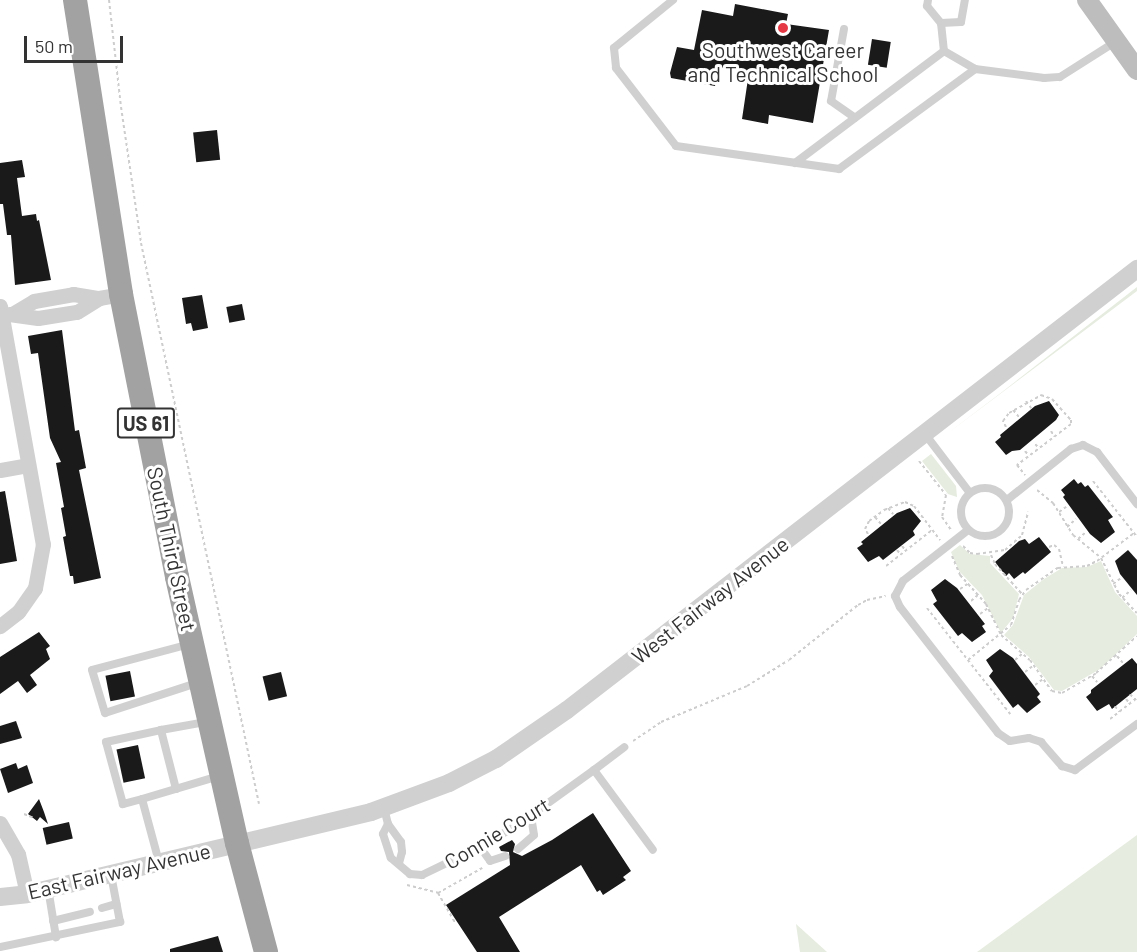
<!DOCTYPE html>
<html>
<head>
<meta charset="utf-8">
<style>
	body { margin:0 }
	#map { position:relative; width:1137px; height:952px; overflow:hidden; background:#fff; font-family:Barlow,sans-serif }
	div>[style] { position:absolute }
	.green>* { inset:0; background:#e6ecdf }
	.building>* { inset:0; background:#1a1a1a; transform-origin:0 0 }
	.path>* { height:2px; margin-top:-1px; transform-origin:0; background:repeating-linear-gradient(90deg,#cdcdcd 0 3px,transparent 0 6px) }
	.service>* { height:8px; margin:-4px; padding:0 4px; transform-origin:4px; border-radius:4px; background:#d0d0d0 }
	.service>.ring { margin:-4px; padding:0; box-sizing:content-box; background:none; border:8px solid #d0d0d0; border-radius:50% }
	.minor>* { height:15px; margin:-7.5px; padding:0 7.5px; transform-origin:7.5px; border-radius:7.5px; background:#d0d0d0 }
	.tertiary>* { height:18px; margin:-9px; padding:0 9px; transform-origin:9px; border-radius:9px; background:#d0d0d0 }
	.secondary>* { height:20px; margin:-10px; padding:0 10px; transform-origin:10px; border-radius:10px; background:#bdbdbd }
	.trunk>* { height:24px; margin:-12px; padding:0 12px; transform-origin:12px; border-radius:12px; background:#a2a2a2 }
	.dots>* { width:16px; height:16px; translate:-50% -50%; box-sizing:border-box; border:3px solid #fff; border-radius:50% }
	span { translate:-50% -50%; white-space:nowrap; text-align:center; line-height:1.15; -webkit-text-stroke:6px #fff; paint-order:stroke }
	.shield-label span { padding:2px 4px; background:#fff; border:2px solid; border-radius:4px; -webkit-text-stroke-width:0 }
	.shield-label { font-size:20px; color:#333; font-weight:700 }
	.poi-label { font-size:21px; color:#333 }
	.street-label { font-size:21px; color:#333 }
	.scale { position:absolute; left:24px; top:36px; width:99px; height:27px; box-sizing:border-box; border:3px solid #333; border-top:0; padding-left:8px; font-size:18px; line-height:21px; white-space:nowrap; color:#333; -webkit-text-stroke:4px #fff; paint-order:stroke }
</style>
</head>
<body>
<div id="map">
	<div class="green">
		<div style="clip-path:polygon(1137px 287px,1137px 291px,944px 436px,1002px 392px)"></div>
		<div style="clip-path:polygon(931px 454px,956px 486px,957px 497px,948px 494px,922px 461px)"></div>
		<div style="clip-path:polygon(960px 545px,970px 554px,990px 556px,990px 563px,1019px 594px,1013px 618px,1001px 633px,982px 595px,959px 571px,951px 552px)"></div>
		<div style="clip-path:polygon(1101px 561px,1115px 592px,1137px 616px,1137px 634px,1100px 669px,1062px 691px,1054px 690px,1029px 657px,1004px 635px,1013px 625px,1024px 595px,1044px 579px,1062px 568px,1087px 567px)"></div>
		<div style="clip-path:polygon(1137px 835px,1137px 952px,977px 952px)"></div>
		<div style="clip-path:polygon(796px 924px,827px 952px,800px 952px)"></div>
	</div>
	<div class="building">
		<div style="clip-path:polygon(735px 4px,788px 14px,786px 24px,829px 30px,813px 123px,769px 115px,768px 124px,742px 119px,749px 72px,719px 67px,715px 86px,671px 78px,670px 73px,677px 47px,694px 50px,702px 10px,733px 16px)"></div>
		<div style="left:872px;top:39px;width:19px;height:26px;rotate:9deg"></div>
		<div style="left:217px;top:130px;width:30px;height:24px;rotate:84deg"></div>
		<div style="clip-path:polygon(22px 160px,25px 177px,17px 178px,22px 216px,36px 214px,37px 221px,39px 220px,51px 280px,15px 285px,11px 235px,7px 235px,3px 204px,0 204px,0 163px)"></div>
		<div style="clip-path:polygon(202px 295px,208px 328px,193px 331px,191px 323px,186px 324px,182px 298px)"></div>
		<div style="left:242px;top:304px;width:16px;height:16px;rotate:79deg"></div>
		<div style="clip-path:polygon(62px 330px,75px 431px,79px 430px,86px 468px,79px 470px,101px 578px,74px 584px,73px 576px,70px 576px,63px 537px,66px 536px,61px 508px,64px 507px,56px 463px,61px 462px,50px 438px,38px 353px,31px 354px,28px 336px)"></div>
		<div style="clip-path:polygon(1049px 401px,1059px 415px,1056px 420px,1020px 450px,1012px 451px,1006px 455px,995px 442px,1001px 437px,1000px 435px,1035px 406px)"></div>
		<div style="clip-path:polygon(1074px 479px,1078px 484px,1081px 482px,1085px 487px,1088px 485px,1113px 517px,1108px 520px,1115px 532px,1101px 543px,1090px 534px,1063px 497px,1065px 495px,1061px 490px)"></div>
		<div style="clip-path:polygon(5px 491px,17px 561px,0 564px,0 492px)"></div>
		<div style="clip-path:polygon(910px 508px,921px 521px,913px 531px,915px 535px,883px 560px,879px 556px,868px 562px,857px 548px,863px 544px,861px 542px,897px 513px)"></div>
		<div style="clip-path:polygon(1039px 537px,1051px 552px,1025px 574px,1023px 572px,1014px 579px,1009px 573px,1006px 576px,995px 562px,1019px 541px,1025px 539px,1029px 544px)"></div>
		<div style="clip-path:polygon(1128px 550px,1137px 560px,1137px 595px,1120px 574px,1115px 561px)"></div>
		<div style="clip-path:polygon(945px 579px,957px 588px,985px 624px,982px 626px,986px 632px,972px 642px,962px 633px,958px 636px,933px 604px,937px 601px,931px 590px)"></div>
		<div style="clip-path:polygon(39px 632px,50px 646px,46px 649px,50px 659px,30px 675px,37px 685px,27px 693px,18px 681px,0 694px,0 657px)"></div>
		<div style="clip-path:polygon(1000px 649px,1013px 658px,1040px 694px,1037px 697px,1041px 702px,1027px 713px,1018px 704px,1013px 708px,989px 676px,993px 671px,986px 660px)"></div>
		<div style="clip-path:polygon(1132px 658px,1137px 664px,1137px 689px,1112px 709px,1109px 704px,1097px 711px,1086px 697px,1091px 693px,1091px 690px)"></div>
		<div style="left:130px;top:671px;width:26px;height:25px;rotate:79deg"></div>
		<div style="left:281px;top:672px;width:25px;height:19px;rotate:76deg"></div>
		<div style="clip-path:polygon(16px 721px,22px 738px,0 744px,0 726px)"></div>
		<div style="left:138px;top:745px;width:34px;height:22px;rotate:78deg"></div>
		<div style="clip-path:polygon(16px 763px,18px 769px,27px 765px,33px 783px,8px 793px,0 769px)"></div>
		<div style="clip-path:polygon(39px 799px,44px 812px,48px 824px,40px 817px,37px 821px,28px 814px)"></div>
		<div style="clip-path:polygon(593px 813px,631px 871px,623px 877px,626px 880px,603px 895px,600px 890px,597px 892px,581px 865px,499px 917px,520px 952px,477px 952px,446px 905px,510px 865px,509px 852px,501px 851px,499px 847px,512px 840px,515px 844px,513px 852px,522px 856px,552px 840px)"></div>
		<div style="left:69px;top:822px;width:17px;height:27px;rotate:77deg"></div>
		<div style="clip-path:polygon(218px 936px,223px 952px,170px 952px,170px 949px)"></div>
	</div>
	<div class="path">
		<div style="left:109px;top:0;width:108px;rotate:83.6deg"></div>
		<div style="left:121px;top:107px;width:137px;rotate:81.6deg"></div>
		<div style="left:141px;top:243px;width:573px;rotate:78.12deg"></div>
		<div style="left:1026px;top:401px;width:9px;rotate:54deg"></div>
		<div style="left:1013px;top:410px;width:9px;rotate:49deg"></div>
		<div style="left:1006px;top:427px;width:7px;rotate:-117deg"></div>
		<div style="left:1003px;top:421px;width:10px;rotate:-53deg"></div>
		<div style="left:1009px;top:413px;width:37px;rotate:-29deg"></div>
		<div style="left:1041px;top:395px;width:12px;rotate:20deg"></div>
		<div style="left:1052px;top:399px;width:28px;rotate:48deg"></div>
		<div style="left:1071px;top:420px;width:4px;rotate:90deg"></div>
		<div style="left:1071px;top:424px;width:68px;rotate:142.8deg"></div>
		<div style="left:1017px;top:465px;width:13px;rotate:51deg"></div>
		<div style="left:1051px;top:431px;width:6px;rotate:59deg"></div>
		<div style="left:1035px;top:444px;width:6px;rotate:45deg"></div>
		<div style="left:1025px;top:451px;width:6px;rotate:51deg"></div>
		<div style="left:919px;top:461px;width:43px;rotate:51.5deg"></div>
		<div style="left:946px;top:495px;width:22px;rotate:100deg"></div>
		<div style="left:942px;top:517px;width:16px;rotate:55deg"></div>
		<div style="left:1093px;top:481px;width:71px;rotate:51.8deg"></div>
		<div style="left:1037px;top:490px;width:21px;rotate:39deg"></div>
		<div style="left:1053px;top:503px;width:38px;rotate:58deg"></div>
		<div style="left:1073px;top:535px;width:36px;rotate:39deg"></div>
		<div style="left:1101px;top:558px;width:40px;rotate:63.4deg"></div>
		<div style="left:1119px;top:594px;width:26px;rotate:47deg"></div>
		<div style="left:888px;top:508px;width:8px;rotate:50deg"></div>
		<div style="left:1059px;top:512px;width:9px;rotate:-36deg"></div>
		<div style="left:875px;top:517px;width:9px;rotate:49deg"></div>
		<div style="left:1067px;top:527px;width:12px;rotate:-42deg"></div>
		<div style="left:868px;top:534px;width:6px;rotate:-121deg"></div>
		<div style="left:865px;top:529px;width:9px;rotate:-63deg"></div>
		<div style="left:869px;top:521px;width:19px;rotate:-36deg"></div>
		<div style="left:884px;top:510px;width:22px;rotate:-21deg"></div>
		<div style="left:905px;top:502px;width:10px;rotate:24deg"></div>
		<div style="left:914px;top:506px;width:43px;rotate:52.6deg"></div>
		<div style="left:1078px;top:539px;width:11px;rotate:-41deg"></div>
		<div style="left:902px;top:546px;width:6px;rotate:51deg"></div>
		<div style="left:963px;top:546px;width:10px;rotate:45deg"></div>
		<div style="left:970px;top:553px;width:7px;rotate:8deg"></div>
		<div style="left:977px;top:554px;width:28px;rotate:-8deg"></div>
		<div style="left:1005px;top:550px;width:23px;rotate:-41deg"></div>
		<div style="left:1022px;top:535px;width:24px;rotate:-75deg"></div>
		<div style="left:1049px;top:547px;width:5px;rotate:-22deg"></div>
		<div style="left:1054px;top:545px;width:6px;rotate:39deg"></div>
		<div style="left:1059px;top:549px;width:18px;rotate:77deg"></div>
		<div style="left:897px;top:550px;width:6px;rotate:51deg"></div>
		<div style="left:991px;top:555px;width:10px;rotate:66deg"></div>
		<div style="left:995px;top:564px;width:40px;rotate:48deg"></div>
		<div style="left:952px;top:556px;width:21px;rotate:67deg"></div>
		<div style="left:960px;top:575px;width:39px;rotate:48deg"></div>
		<div style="left:986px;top:604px;width:34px;rotate:64deg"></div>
		<div style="left:1001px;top:635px;width:38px;rotate:41deg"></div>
		<div style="left:1030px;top:660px;width:38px;rotate:55deg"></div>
		<div style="left:1052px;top:691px;width:10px;rotate:11deg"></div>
		<div style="left:1062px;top:693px;width:39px;rotate:-30deg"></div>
		<div style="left:1096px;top:673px;width:55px;rotate:-42.1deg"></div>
		<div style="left:886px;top:566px;width:58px;rotate:-38deg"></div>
		<div style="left:1113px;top:584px;width:10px;rotate:-37deg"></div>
		<div style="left:960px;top:589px;width:11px;rotate:-34deg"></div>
		<div style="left:1122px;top:598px;width:12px;rotate:-42deg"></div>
		<div style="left:971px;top:601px;width:11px;rotate:-41deg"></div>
		<div style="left:927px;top:608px;width:135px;rotate:51.9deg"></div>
		<div style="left:980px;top:614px;width:10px;rotate:-37deg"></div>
		<div style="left:1117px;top:656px;width:9px;rotate:49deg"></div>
		<div style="left:968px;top:660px;width:55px;rotate:-39.1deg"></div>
		<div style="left:1011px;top:625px;width:26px;rotate:-72deg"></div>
		<div style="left:1019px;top:600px;width:12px;rotate:-55deg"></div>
		<div style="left:1026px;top:590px;width:39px;rotate:-35deg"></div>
		<div style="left:1058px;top:568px;width:29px;rotate:-4deg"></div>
		<div style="left:1087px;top:566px;width:11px;rotate:-27deg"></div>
		<div style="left:1097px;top:561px;width:46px;rotate:-37.1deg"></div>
		<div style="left:1015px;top:660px;width:11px;rotate:-41deg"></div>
		<div style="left:1025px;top:672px;width:11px;rotate:-38deg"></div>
		<div style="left:1092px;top:676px;width:8px;rotate:50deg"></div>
		<div style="left:1035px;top:685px;width:10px;rotate:-37deg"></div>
		<div style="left:1130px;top:694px;width:8px;rotate:50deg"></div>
		<div style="left:1126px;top:699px;width:6px;rotate:51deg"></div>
		<div style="left:1115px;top:706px;width:7px;rotate:56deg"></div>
		<div style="left:1110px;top:719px;width:34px;rotate:-38deg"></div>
		<div style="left:633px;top:741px;width:34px;rotate:-34deg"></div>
		<div style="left:661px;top:722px;width:93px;rotate:-22.7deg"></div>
		<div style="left:747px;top:686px;width:49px;rotate:-31.8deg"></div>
		<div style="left:789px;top:660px;width:88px;rotate:-38.6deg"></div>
		<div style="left:858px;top:605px;width:10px;rotate:-29deg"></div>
		<div style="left:867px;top:600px;width:19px;rotate:-12deg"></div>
		<div style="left:24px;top:814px;width:11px;rotate:22deg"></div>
		<div style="left:407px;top:885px;width:32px;rotate:14deg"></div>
		<div style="left:438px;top:893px;width:34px;rotate:60deg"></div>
		<div style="left:438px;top:893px;width:51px;rotate:-29.6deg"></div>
	</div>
	<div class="service">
		<div style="left:673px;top:0;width:76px;rotate:140.9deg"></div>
		<div style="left:614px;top:48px;width:20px;rotate:84deg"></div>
		<div style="left:616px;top:68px;width:98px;rotate:52.4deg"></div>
		<div style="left:676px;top:146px;width:165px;rotate:8deg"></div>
		<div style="left:839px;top:169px;width:169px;rotate:-36.3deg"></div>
		<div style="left:975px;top:69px;width:70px;rotate:7.4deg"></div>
		<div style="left:1044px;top:78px;width:16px;rotate:-4deg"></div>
		<div style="left:1060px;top:77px;width:65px;rotate:-32.5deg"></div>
		<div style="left:928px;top:0;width:6px;rotate:99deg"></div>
		<div style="left:927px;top:6px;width:22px;rotate:51deg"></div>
		<div style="left:941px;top:23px;width:28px;rotate:84deg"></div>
		<div style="left:944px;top:51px;width:36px;rotate:30deg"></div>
		<div style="left:941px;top:23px;width:20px;rotate:-3deg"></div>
		<div style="left:961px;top:22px;width:22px;rotate:-80deg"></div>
		<div style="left:844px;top:29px;width:73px;rotate:100.2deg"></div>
		<div style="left:831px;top:101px;width:29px;rotate:35deg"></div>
		<div style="left:795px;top:163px;width:186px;rotate:-36.9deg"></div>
		<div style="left:925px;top:434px;width:74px;rotate:52.7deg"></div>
		<div class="ring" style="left:961px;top:488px;width:40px;height:40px"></div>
		<div style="left:1007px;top:500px;width:82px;rotate:-38.6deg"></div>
		<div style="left:1071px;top:449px;width:13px;rotate:-18deg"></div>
		<div style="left:1083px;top:445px;width:16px;rotate:27deg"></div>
		<div style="left:1097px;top:452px;width:66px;rotate:52.4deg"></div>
		<div style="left:968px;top:530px;width:83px;rotate:141.9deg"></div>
		<div style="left:903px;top:581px;width:17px;rotate:118deg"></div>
		<div style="left:895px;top:596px;width:12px;rotate:66deg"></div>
		<div style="left:900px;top:607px;width:160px;rotate:52.1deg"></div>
		<div style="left:998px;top:733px;width:14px;rotate:34deg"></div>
		<div style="left:1010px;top:741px;width:19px;rotate:-9deg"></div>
		<div style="left:1029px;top:738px;width:13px;rotate:18deg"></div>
		<div style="left:1041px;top:742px;width:32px;rotate:49deg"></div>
		<div style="left:1062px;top:766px;width:14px;rotate:17deg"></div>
		<div style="left:1075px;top:770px;width:77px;rotate:-36.6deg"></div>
		<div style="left:190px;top:644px;width:101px;rotate:165.1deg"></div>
		<div style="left:92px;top:670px;width:45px;rotate:73.2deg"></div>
		<div style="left:105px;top:713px;width:97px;rotate:-18.1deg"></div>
		<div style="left:594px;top:770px;width:38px;rotate:-37deg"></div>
		<div style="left:176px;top:789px;width:61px;rotate:-104.3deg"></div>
		<div style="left:161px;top:730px;width:46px;rotate:-10.1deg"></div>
		<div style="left:142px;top:799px;width:20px;rotate:165deg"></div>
		<div style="left:123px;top:804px;width:64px;rotate:-105.3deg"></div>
		<div style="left:106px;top:742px;width:56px;rotate:-12.3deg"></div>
		<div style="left:384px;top:808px;width:16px;rotate:76deg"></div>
		<div style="left:388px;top:824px;width:22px;rotate:54deg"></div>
		<div style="left:401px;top:842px;width:10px;rotate:84deg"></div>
		<div style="left:402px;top:852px;width:11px;rotate:105deg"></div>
		<div style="left:388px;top:824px;width:11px;rotate:117deg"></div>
		<div style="left:383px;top:834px;width:25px;rotate:72deg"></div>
		<div style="left:391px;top:858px;width:25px;rotate:40deg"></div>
		<div style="left:410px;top:874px;width:12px;rotate:5deg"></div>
		<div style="left:422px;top:875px;width:64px;rotate:-25.8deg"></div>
		<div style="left:480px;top:847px;width:45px;rotate:-30.5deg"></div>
		<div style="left:519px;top:824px;width:92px;rotate:-35.8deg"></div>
		<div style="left:594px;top:770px;width:99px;rotate:53.6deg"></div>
		<div style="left:480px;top:847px;width:17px;rotate:54deg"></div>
		<div style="left:490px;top:861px;width:16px;rotate:-18deg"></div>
		<div style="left:518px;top:849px;width:21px;rotate:-41deg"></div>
		<div style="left:534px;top:835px;width:19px;rotate:-99deg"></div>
		<div style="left:159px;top:862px;width:65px;rotate:-105.1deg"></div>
		<div style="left:142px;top:799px;width:80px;rotate:-16.6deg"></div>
		<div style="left:48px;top:888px;width:50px;rotate:80.7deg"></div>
		<div style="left:102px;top:908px;width:15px;rotate:-16deg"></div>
		<div style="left:53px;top:921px;width:38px;rotate:-14deg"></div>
		<div style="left:0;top:947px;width:123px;rotate:-11.8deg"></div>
		<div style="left:120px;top:922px;width:48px;rotate:-100.8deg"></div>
	</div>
	<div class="minor">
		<div style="left:0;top:306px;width:242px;rotate:79.8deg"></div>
		<div style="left:43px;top:544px;width:45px;rotate:100.3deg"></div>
		<div style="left:35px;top:588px;width:29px;rotate:125deg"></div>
		<div style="left:18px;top:612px;width:23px;rotate:142deg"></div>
		<div style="left:14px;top:313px;width:23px;rotate:-31deg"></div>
		<div style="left:34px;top:301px;width:40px;rotate:-10deg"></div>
		<div style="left:73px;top:294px;width:26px;rotate:9deg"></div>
		<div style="left:99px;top:298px;width:22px;rotate:-10deg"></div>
		<div style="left:9px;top:314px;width:29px;rotate:8deg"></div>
		<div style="left:38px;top:318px;width:39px;rotate:-9deg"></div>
		<div style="left:77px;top:312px;width:26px;rotate:-32deg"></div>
		<div style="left:0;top:470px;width:28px;rotate:-10deg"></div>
		<div style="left:0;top:823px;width:36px;rotate:60deg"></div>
		<div style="left:18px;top:854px;width:41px;rotate:77.3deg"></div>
	</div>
	<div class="tertiary">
		<div style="left:0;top:897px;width:27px;rotate:-6deg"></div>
		<div style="left:27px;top:894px;width:354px;rotate:-13.4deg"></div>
		<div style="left:371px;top:812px;width:83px;rotate:-20.4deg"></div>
		<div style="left:449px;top:783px;width:53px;rotate:-27.1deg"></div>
		<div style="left:496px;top:759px;width:86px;rotate:-34.6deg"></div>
		<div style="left:567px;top:710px;width:721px;rotate:-37.73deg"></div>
	</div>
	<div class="secondary">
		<div style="left:1087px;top:0;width:86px;rotate:54.5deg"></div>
	</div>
	<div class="trunk">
		<div style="left:75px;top:0;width:298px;rotate:81.1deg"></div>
		<div style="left:121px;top:294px;width:288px;rotate:78.8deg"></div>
		<div style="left:177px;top:577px;width:273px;rotate:77.3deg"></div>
		<div style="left:237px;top:843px;width:113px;rotate:75.1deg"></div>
	</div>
	<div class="dots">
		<div style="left:783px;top:28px;background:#e63946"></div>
	</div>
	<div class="shield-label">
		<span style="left:146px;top:423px">US 61</span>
	</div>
	<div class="poi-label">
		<span style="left:783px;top:62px">Southwest Career<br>and Technical School</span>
	</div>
	<div class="street-label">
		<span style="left:172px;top:549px;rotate:78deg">South Third Street</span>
		<span style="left:710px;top:600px;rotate:-38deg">West Fairway Avenue</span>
		<span style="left:497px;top:833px;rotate:-31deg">Connie Court</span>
		<span style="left:119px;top:871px;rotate:-13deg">East Fairway Avenue</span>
	</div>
	<div class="scale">50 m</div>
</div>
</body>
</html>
